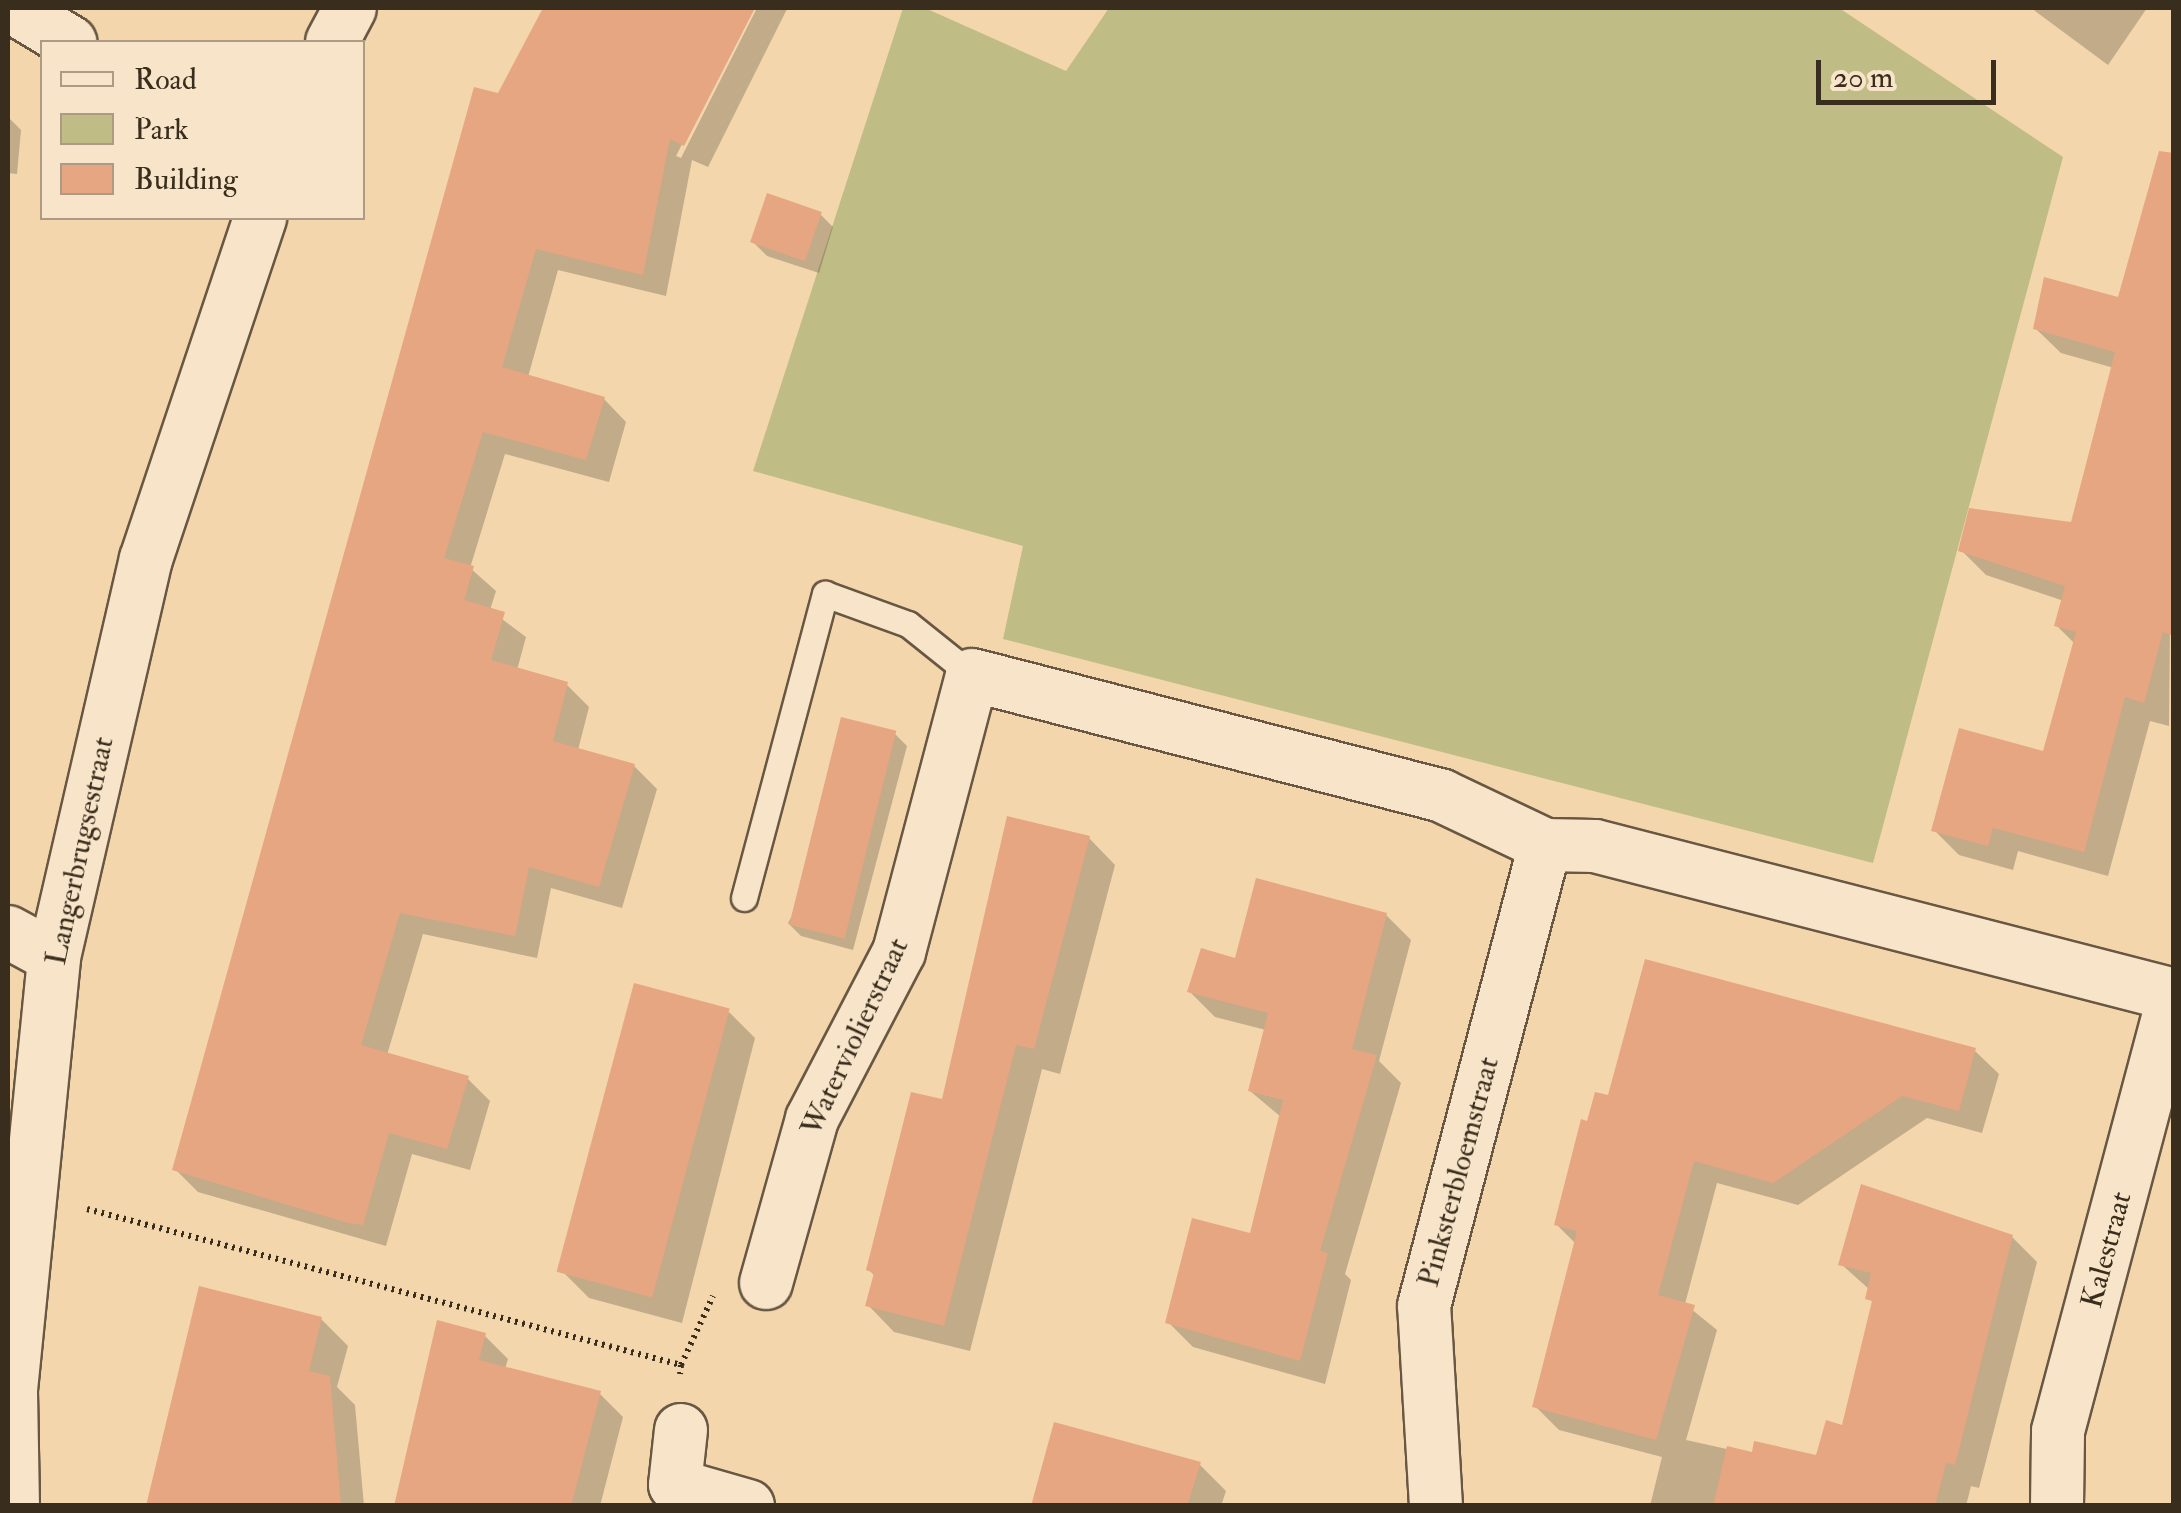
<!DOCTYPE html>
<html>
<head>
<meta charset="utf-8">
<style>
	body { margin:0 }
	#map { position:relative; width:2181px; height:1513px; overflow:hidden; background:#f3d6ac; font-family:"IM FELL Double Pica",serif }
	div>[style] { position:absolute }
	.green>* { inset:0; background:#c0bc86 }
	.shadow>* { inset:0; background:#0003 }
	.building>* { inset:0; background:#e6a681; transform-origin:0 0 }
	.path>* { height:6px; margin-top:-3px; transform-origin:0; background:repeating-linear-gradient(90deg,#392d1e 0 2.5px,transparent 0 7.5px) }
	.roads { filter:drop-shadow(2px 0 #685742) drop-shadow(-2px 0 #685742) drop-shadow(0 2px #685742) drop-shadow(0 -2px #685742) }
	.lane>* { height:25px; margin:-12.5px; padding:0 12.5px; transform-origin:12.5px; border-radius:12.5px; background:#f7e4c9 }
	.street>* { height:52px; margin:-26px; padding:0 26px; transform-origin:26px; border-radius:26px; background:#f7e4c9 }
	span { translate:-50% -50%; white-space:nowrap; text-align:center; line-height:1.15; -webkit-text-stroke:9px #f7e4c9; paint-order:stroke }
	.street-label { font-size:30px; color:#392d1e }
	.frame { position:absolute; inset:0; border:10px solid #392d1e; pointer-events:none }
	.legend { position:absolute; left:40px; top:40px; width:325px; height:180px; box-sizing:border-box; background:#f7e4c9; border:2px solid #ab9b85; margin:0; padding:12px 18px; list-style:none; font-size:30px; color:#392d1e }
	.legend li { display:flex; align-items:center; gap:20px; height:50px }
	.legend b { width:50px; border:2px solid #ab9b85 }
	.scale { position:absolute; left:1816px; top:60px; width:180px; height:45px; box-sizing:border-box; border:5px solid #392d1e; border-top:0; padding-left:12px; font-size:30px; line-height:35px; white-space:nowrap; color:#392d1e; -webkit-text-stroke:8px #f7e4c9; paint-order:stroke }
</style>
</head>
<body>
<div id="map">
	<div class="green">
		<div style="clip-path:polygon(903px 8px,925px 8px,1066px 71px,1109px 8px,1839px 8px,2063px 157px,1873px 863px,1003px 639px,1023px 546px,753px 471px)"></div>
	</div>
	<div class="shadow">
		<div style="clip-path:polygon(546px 8px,751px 8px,676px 156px,681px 158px,757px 8px,787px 9px,708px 167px,692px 160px,666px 296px,558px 270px,528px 377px,604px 399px,626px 422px,609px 482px,505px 454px,470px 568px,496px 591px,490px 610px,526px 637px,517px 670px,566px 684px,589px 707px,578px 750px,634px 766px,657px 789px,622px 908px,551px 888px,537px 958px,423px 934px,387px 1055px,467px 1078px,490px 1101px,470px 1170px,412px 1154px,386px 1246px,198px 1192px,175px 1169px,500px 96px)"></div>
		<div style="clip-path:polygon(2031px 8px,2147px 8px,2108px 65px)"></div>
		<div style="clip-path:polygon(8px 117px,21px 130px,17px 174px,8px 173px)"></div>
		<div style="clip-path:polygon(820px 214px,833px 227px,819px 273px,767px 256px,754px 243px)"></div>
		<div style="clip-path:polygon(2174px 227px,2169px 726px,2150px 721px,2108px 876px,2018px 851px,2013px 870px,1959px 855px,1934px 830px,2045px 754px,2075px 644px,2057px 626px,2064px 601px,1986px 575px,1961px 550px,2073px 524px,2114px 368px,2061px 353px,2035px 328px,2120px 300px)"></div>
		<div style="clip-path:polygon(894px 733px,907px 746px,853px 950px,801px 936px,788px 923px)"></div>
		<div style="clip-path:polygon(1089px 838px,1115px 865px,1060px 1074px,1042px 1069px,970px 1351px,894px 1332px,868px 1305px,875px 1276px,869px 1270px,944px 1102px)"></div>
		<div style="clip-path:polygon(1386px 915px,1411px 940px,1379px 1061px,1401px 1083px,1345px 1274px,1351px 1280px,1325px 1384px,1193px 1347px,1168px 1322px,1252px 1236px,1281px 1117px,1250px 1091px,1266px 1030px,1215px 1017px,1190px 992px,1237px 961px)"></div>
		<div style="clip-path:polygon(729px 1012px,755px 1038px,682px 1323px,589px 1298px,563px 1272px)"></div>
		<div style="clip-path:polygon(1975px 1051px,1999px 1074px,1982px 1133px,1927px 1118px,1798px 1205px,1717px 1183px,1685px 1304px,1717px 1330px,1686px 1440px,1754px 1455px,1818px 1458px,1844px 1428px,1874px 1304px,1870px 1290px,1841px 1264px,2012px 1237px,2037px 1262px,1979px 1488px,1971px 1486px,1966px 1506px,1650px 1506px,1662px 1457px,1559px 1430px,1535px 1406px,1576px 1244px,1556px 1224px,1589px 1124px,1610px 1098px)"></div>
		<div style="clip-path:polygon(321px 1319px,348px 1346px,337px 1387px,355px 1405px,364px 1506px,147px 1506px)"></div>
		<div style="clip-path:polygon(484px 1335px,508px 1359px,505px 1369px,599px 1393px,623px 1417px,600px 1506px,400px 1506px)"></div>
		<div style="clip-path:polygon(1200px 1465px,1226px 1491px,1221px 1506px,1033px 1506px)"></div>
	</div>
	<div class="building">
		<div style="clip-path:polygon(543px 8px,755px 8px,684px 146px,670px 139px,643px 275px,536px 249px,502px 367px,605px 397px,586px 460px,483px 432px,444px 558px,474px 566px,464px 600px,505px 612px,491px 660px,568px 682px,553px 741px,635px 764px,599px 887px,529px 867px,515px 936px,400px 913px,361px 1045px,469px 1076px,447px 1149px,389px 1133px,363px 1225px,348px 1223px,172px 1170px,474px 87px,498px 93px)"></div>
		<div style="clip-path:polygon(2159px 151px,2174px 153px,2174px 636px,2163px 632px,2144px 703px,2125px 697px,2084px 852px,1993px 828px,1988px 846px,1931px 831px,1959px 728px,2043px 751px,2076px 632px,2054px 626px,2065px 586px,1958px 551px,1969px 508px,2071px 522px,2115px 352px,2033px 329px,2044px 277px,2118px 297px)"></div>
		<div style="left:767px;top:193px;width:58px;height:52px;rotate:19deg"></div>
		<div style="left:841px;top:717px;width:57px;height:214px;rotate:14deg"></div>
		<div style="clip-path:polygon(1007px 816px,1090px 836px,1034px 1049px,1016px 1045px,944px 1326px,865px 1306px,874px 1273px,866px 1270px,911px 1092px,942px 1099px)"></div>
		<div style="clip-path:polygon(1256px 878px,1387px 913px,1352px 1049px,1377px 1055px,1320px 1251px,1328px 1253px,1300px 1361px,1165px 1323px,1192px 1218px,1250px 1233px,1283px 1100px,1248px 1091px,1268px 1013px,1187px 992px,1201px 948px,1235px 958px)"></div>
		<div style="clip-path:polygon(1645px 959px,1976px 1048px,1959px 1111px,1902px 1096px,1773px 1183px,1694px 1161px,1658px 1295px,1695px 1305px,1656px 1440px,1532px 1407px,1577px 1231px,1554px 1225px,1581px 1119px,1587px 1121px,1595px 1092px,1608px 1095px)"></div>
		<div style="left:634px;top:983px;width:99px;height:299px;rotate:15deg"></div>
		<div style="clip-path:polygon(1861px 1184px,2013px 1235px,1955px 1465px,1946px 1463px,1935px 1506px,1713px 1506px,1727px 1446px,1752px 1452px,1754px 1441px,1816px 1455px,1826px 1420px,1842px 1425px,1872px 1301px,1865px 1299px,1871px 1273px,1838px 1265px)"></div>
		<div style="clip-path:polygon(199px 1286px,322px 1317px,309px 1371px,330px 1376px,341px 1506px,146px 1506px)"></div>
		<div style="clip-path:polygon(437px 1320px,486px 1333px,479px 1360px,601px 1391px,571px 1506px,394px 1506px)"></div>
		<div style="clip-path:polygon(1054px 1422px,1201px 1462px,1187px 1506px,1031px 1506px)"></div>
	</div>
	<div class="path">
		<div style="left:87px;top:1209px;width:614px;rotate:14.72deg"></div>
		<div style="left:681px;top:1365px;width:9px;rotate:96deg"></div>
		<div style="left:681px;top:1365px;width:76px;rotate:-65.1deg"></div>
	</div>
	<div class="roads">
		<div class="lane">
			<div style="left:744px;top:898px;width:315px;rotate:-75.1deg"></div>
			<div style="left:825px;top:594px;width:88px;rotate:19.9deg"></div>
			<div style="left:908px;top:624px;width:82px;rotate:38.6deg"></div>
		</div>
		<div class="street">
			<div style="left:14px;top:8px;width:66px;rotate:31.3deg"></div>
			<div style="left:332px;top:42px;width:38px;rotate:-62deg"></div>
			<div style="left:8px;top:932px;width:52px;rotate:28.5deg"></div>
			<div style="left:766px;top:1283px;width:170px;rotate:-74.3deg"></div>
			<div style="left:812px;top:1119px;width:188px;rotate:-62.5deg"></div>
			<div style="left:899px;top:952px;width:286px;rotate:-75.2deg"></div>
			<div style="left:972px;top:675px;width:485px;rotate:14.4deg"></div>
			<div style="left:1442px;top:796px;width:114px;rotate:25.4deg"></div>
			<div style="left:681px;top:1430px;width:55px;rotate:96.2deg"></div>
			<div style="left:675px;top:1485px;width:76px;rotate:16deg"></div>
			<div style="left:13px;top:1506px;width:116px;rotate:-91deg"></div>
			<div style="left:11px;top:1390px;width:435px;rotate:-84.3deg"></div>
			<div style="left:54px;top:957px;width:408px;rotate:-77deg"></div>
			<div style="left:146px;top:559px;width:360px;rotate:-71.5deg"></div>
			<div style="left:1436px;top:1506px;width:200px;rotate:-93.4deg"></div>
			<div style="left:1424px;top:1306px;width:477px;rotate:-75.3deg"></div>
			<div style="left:1545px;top:845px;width:50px;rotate:1.1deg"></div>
			<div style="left:1595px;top:846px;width:598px;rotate:14.43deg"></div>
			<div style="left:2057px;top:1506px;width:75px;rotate:-89.2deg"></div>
			<div style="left:2058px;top:1431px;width:450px;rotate:-75.1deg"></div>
		</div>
	</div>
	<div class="street-label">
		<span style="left:80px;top:851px;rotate:-78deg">Langerbrugsestraat</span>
		<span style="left:855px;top:1037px;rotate:-65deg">Waterviolierstraat</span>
		<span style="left:1459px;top:1172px;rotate:-75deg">Pinksterbloemstraat</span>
		<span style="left:2107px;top:1250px;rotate:-75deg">Kalestraat</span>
	</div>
	<div class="frame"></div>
	<ul class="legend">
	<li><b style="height:12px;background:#f7e4c9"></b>Road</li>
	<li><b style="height:28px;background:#c0bc86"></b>Park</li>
	<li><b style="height:28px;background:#e6a681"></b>Building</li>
	</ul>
	<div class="scale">20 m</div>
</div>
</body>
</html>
